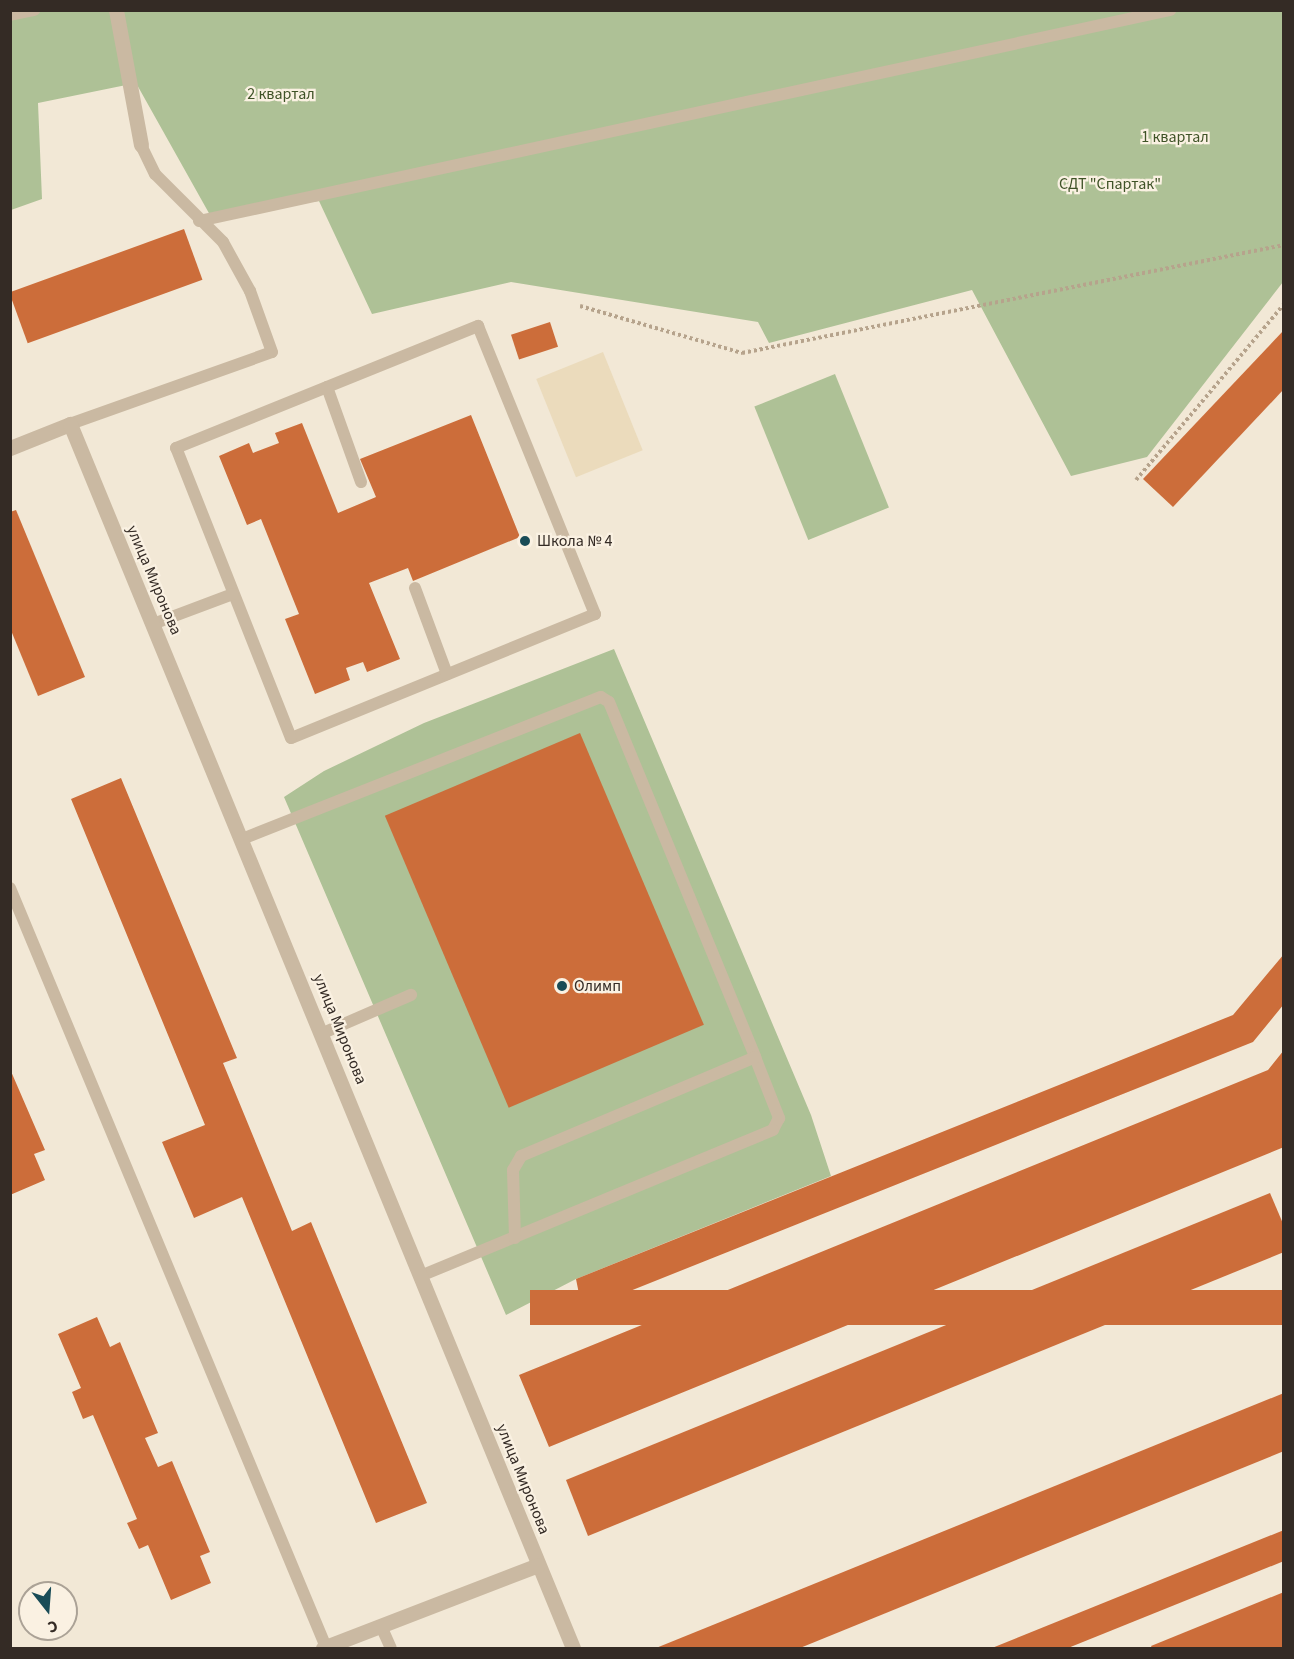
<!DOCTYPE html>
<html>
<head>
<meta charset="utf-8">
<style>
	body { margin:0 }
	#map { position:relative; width:1294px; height:1659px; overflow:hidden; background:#f2e8d6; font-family:"Source Sans 3",sans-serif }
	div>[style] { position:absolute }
	.green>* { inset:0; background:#aec196; transform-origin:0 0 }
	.plaza>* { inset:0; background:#ebdbbc; transform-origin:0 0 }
	.building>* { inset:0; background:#cc6d3a; transform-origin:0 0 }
	.path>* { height:4px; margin-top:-2px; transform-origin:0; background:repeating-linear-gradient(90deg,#b6a38c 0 3px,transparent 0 6px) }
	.service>* { height:12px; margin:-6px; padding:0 6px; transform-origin:6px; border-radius:6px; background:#cab9a2 }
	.minor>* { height:15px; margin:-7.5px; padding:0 7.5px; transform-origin:7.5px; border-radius:7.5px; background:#cab9a2 }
	.dots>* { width:16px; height:16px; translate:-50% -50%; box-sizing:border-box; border:3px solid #faf1e2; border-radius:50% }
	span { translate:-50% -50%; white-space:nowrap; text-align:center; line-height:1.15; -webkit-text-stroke:4.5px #faf1e2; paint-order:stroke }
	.park-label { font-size:16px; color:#3f5327 }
	.poi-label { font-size:16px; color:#342b25 }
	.left { translate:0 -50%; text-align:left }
	.street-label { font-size:16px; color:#342b25 }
	.frame { position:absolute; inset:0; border:12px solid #342b25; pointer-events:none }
	.north { position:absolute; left:18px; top:1581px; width:60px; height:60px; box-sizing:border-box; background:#faf1e2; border:2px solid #aba296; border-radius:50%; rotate:163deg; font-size:16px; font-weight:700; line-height:24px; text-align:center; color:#342b25 }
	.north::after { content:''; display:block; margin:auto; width:21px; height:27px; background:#194c57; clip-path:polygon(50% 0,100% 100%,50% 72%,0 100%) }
</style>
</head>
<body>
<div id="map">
	<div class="green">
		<div style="clip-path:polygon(10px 11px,1283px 11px,1283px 282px,1147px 457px,1071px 476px,972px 290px,769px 343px,758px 322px,511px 282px,372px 314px,319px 201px,210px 215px,136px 83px,38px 103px,42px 199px,11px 210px)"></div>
		<div style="left:835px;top:374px;width:144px;height:87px;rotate:68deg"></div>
		<div style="clip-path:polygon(614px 649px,811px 1115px,831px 1176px,576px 1279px,506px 1315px,284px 797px,324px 771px,424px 723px)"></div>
	</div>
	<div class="plaza">
		<div style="left:603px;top:352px;width:106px;height:72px;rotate:68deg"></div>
	</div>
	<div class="building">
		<div style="left:184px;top:229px;width:54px;height:186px;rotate:70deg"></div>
		<div style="left:550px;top:322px;width:26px;height:41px;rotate:72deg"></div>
		<div style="clip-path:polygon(1284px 330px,1284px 389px,1173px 507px,1143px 479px)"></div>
		<div style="clip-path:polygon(471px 415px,520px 537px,413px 581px,408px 568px,369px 583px,400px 659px,367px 672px,363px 662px,346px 668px,350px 680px,315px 694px,285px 619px,299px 614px,261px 519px,247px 525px,219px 456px,249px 443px,253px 453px,279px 443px,275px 433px,302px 423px,338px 513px,376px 497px,360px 459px)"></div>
		<div style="clip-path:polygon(16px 510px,85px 677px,38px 696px,10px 628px,10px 512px)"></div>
		<div style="left:580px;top:733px;width:317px;height:212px;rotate:67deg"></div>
		<div style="clip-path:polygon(121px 778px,237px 1058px,223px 1063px,292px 1231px,311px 1222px,427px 1503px,376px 1523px,242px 1197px,194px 1218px,162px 1142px,205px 1125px,71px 799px)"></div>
		<div style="clip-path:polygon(1284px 954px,1284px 1004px,1253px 1042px,610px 1299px,580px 1299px,576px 1279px,1233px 1015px)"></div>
		<div style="clip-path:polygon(1284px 1050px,1284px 1147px,549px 1447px,519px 1375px,1268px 1070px)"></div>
		<div style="clip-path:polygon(10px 1069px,45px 1150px,34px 1154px,45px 1180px,10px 1195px)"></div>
		<div style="clip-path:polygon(1270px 1193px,1284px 1226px,1284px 1252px,588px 1536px,566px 1480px)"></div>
		<div style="left:1284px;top:1290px;width:35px;height:754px;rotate:90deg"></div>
		<div style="clip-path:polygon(97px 1317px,110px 1347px,120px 1342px,158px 1433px,145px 1438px,158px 1467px,172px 1461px,210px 1552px,200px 1556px,211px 1583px,171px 1600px,148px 1545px,139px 1549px,127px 1523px,137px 1519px,93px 1415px,83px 1419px,72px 1392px,81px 1388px,58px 1334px)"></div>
		<div style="clip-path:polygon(1284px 1393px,1284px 1451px,800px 1648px,656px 1648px)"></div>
		<div style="clip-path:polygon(1284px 1530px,1284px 1561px,1068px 1648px,992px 1648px)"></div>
		<div style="clip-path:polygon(1284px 1592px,1284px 1648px,1152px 1648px,1151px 1646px)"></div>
	</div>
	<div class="path">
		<div style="left:580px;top:306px;width:169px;rotate:16.2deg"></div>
		<div style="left:742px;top:353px;width:553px;rotate:-11.27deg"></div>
		<div style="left:1136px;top:480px;width:230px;rotate:-49.9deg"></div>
	</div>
	<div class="service">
		<div style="left:10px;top:15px;width:25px;rotate:-12deg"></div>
		<div style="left:199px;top:221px;width:994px;rotate:-12.26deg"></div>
		<div style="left:478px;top:326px;width:311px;rotate:67.9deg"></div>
		<div style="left:595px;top:614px;width:328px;rotate:157.8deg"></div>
		<div style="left:291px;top:738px;width:312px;rotate:-111.6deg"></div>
		<div style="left:176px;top:448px;width:326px;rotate:-22deg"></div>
		<div style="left:327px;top:387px;width:101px;rotate:70.3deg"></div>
		<div style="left:70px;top:424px;width:214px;rotate:-19.6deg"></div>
		<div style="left:272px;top:352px;width:65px;rotate:-109.8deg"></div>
		<div style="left:250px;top:291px;width:56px;rotate:-118.9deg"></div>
		<div style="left:223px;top:242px;width:96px;rotate:-135deg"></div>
		<div style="left:155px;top:174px;width:32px;rotate:-116deg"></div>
		<div style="left:415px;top:588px;width:92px;rotate:69.6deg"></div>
		<div style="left:153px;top:624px;width:85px;rotate:-20.6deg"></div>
		<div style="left:242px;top:839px;width:386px;rotate:-21.6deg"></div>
		<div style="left:601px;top:697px;width:9px;rotate:32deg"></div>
		<div style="left:609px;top:702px;width:384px;rotate:67.6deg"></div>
		<div style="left:755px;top:1057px;width:66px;rotate:68.5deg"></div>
		<div style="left:779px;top:1118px;width:13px;rotate:117deg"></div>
		<div style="left:773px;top:1130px;width:381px;rotate:157.5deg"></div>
		<div style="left:10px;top:888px;width:822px;rotate:67.4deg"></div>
		<div style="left:323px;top:1033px;width:96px;rotate:-23.4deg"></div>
		<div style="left:515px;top:1238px;width:68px;rotate:-91.7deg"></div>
		<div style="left:513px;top:1170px;width:16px;rotate:-60deg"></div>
		<div style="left:521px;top:1156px;width:254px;rotate:-22.9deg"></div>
		<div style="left:381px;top:1626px;width:24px;rotate:66deg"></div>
	</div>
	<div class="minor">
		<div style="left:116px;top:10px;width:137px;rotate:79.5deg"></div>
		<div style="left:10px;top:448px;width:65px;rotate:-21.8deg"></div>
		<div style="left:70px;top:424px;width:1323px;rotate:67.66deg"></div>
		<div style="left:323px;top:1648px;width:230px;rotate:-21.1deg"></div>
	</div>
	<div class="dots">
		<div style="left:525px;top:541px;background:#194c57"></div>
		<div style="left:562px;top:986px;background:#194c57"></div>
	</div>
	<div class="park-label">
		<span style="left:281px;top:94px">2 квартал</span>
		<span style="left:1175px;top:137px">1 квартал</span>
		<span style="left:1110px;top:184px">СДТ "Спартак"</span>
	</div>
	<div class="poi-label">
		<span class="left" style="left:537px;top:541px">Школа № 4</span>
		<span class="left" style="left:574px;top:986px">Олимп</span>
	</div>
	<div class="street-label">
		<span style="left:154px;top:580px;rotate:67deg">улица Миронова</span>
		<span style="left:340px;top:1029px;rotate:68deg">улица Миронова</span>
		<span style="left:523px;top:1479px;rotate:68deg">улица Миронова</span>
	</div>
	<div class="frame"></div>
	<div class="north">С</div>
</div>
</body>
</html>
